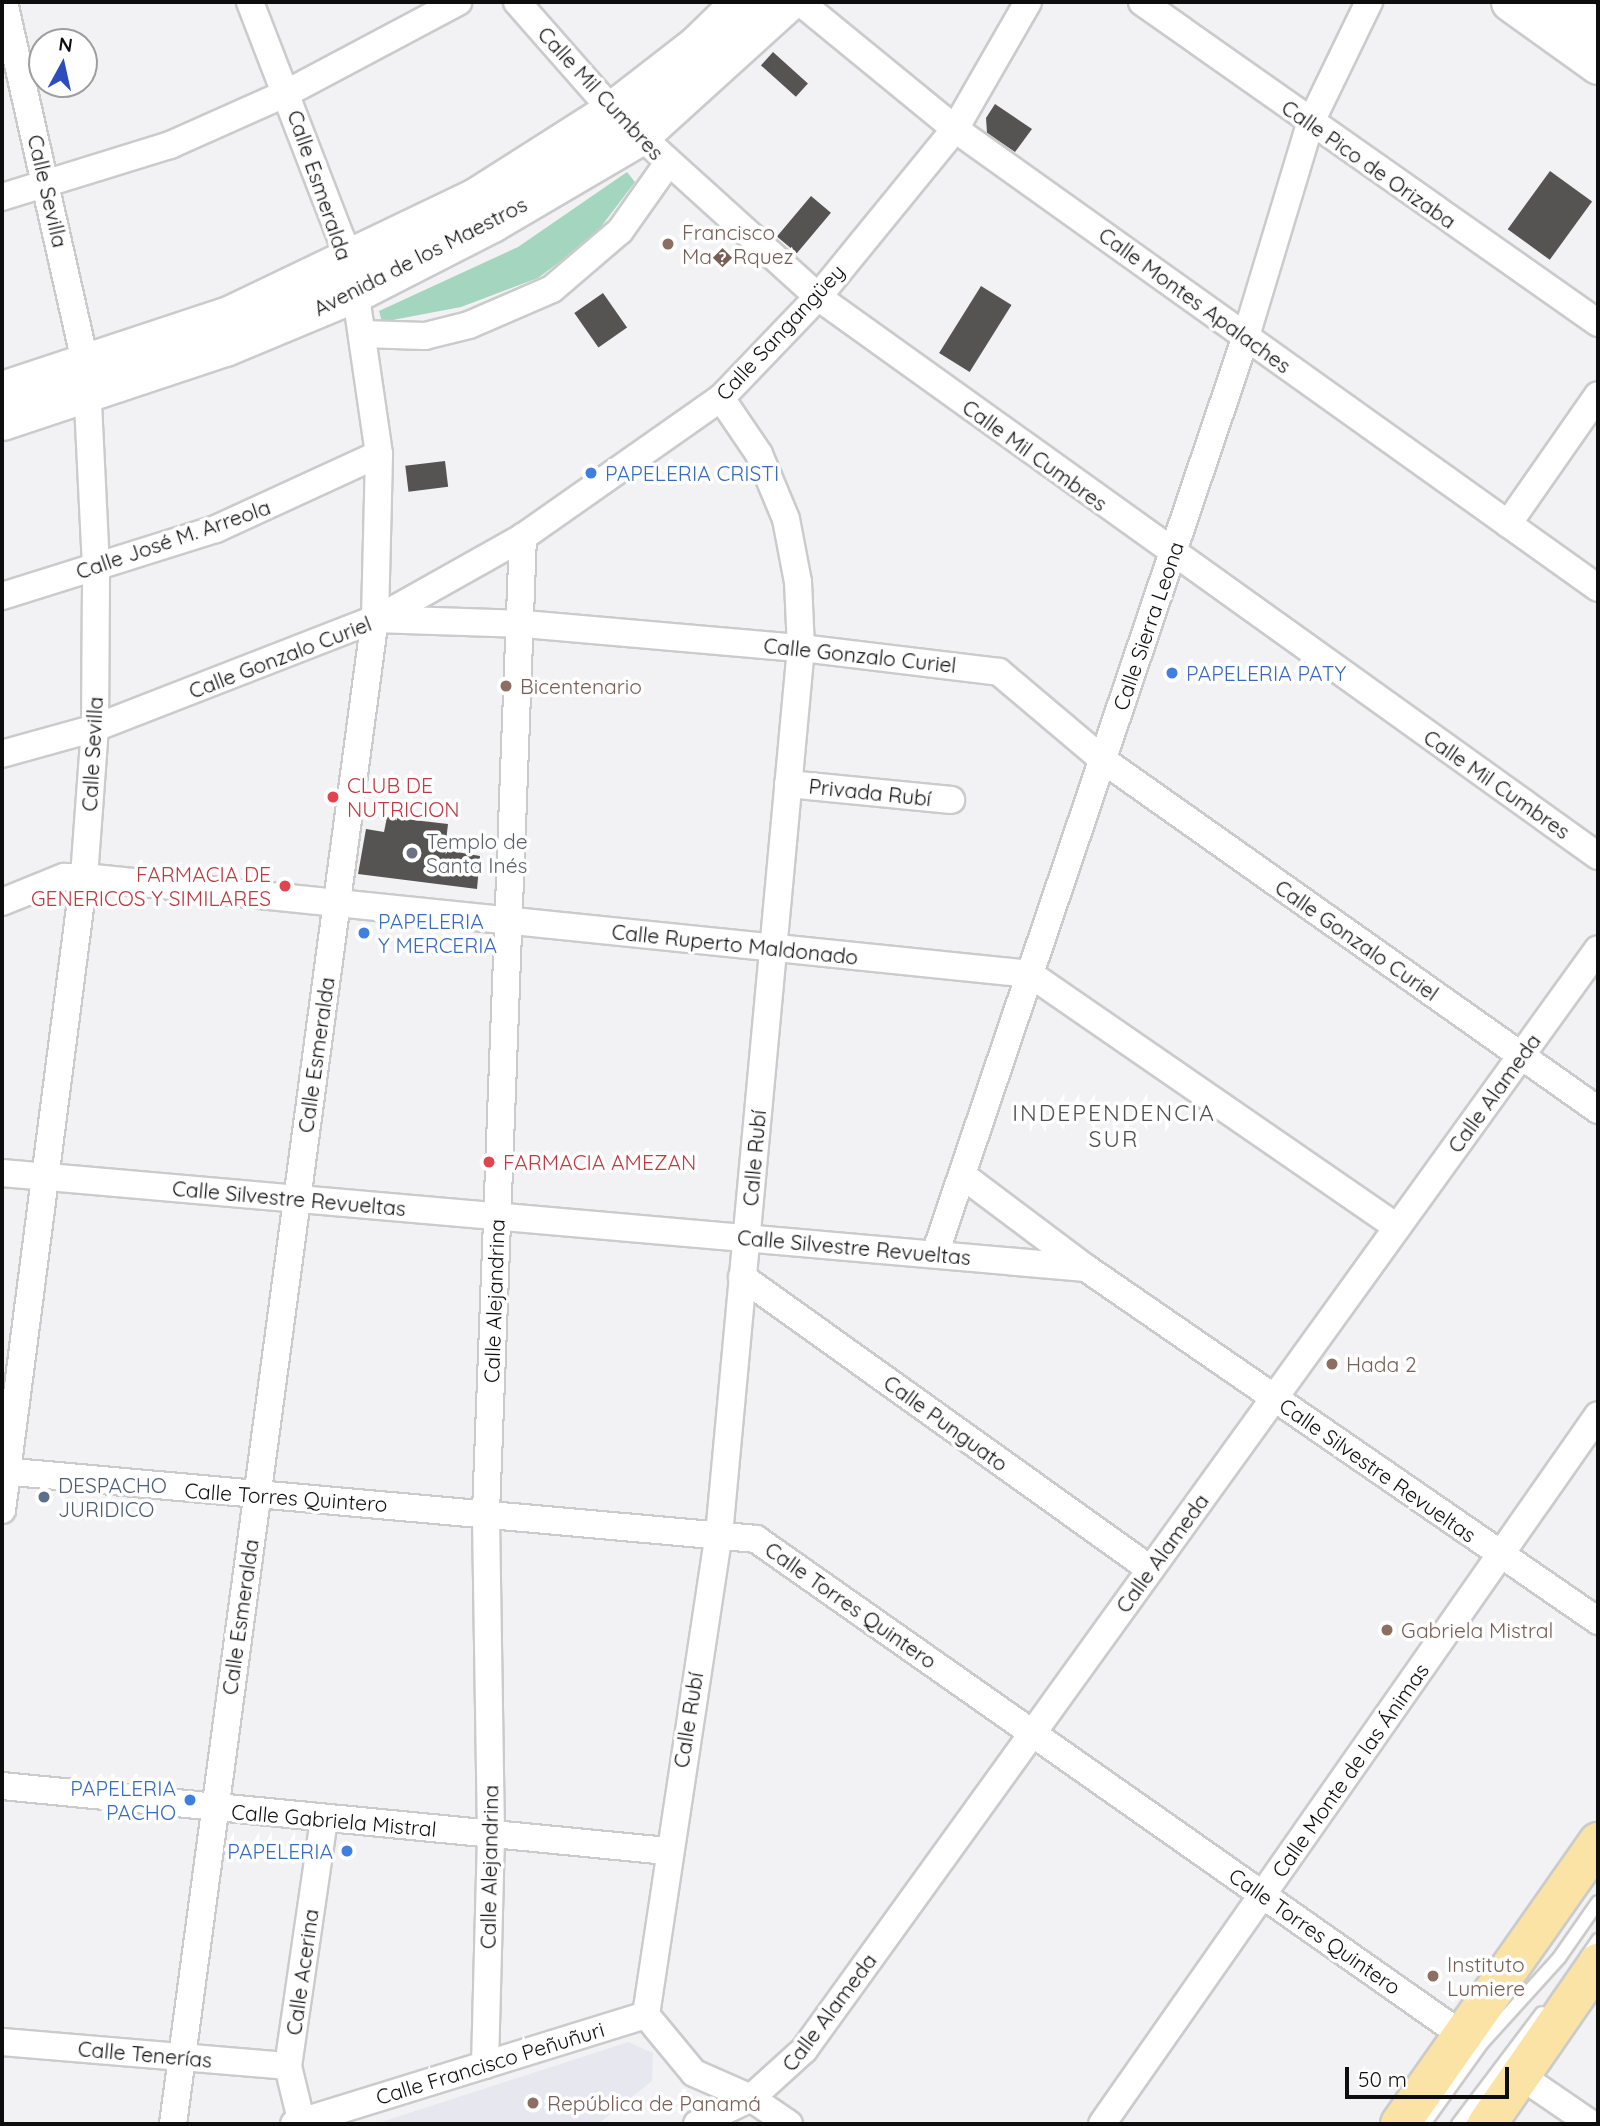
<!DOCTYPE html>
<html>
<head>
<meta charset="utf-8">
<style>
	body { margin:0 }
	#map { position:relative; width:1600px; height:2126px; overflow:hidden; background:#f2f2f4; font-family:Quicksand,sans-serif }
	div>[style] { position:absolute }
	.built>* { inset:0; background:#e7e7f0 }
	.green>* { inset:0; background:#a4d5be }
	.building>* { inset:0; background:#555453; transform-origin:0 0 }
	.roads { filter:drop-shadow(2px 0 #cbcbcc) drop-shadow(-2px 0 #cbcbcc) drop-shadow(0 2px #cbcbcc) drop-shadow(0 -2px #cbcbcc) }
	.lane>* { height:12px; margin:-6px; padding:0 6px; transform-origin:6px; border-radius:6px; background:#fff }
	.street>* { height:26px; margin:-13px; padding:0 13px; transform-origin:13px; border-radius:13px; background:#fff }
	.secondary>* { height:37px; margin:-18.5px; padding:0 18.5px; transform-origin:18.5px; border-radius:18.5px; background:#fff }
	.primary>* { height:38px; margin:-19px; padding:0 19px; transform-origin:19px; border-radius:19px; background:#fbe3a6 }
	.dots>* { width:19px; height:19px; translate:-50% -50%; box-sizing:border-box; border:4px solid #fff; border-radius:50% }
	span { translate:-50% -50%; white-space:nowrap; text-align:center; line-height:1.15; -webkit-text-stroke:7px #fff; paint-order:stroke }
	.street-label { font-size:21px; color:#0d0d0d }
	.education-label { font-size:21px; color:#785e54 }
	.left { translate:0 -50%; text-align:left }
	.shop-label { font-size:21px; color:#366cbe }
	.right { translate:-100% -50%; text-align:right }
	.health-label { font-size:21px; color:#be3a42 }
	.worship-label { font-size:21px; color:#5b616d }
	.service-label { font-size:21px; color:#4e5e75 }
	.neighbourhood-label { font-size:23px; color:#505051; letter-spacing:2px }
	.frame { position:absolute; inset:0; border:4px solid #0d0d0d; pointer-events:none }
	.north { position:absolute; left:28px; top:28px; width:70px; height:70px; box-sizing:border-box; background:#fff; border:2px solid #9e9e9e; border-radius:50%; rotate:8deg; font-size:19px; font-weight:700; line-height:28px; text-align:center; color:#0d0d0d }
	.north::after { content:''; display:block; margin:auto; width:24px; height:32px; background:#2e4dbd; clip-path:polygon(50% 0,100% 100%,50% 72%,0 100%) }
	.scale { position:absolute; left:1345px; top:2067px; width:164px; height:32px; box-sizing:border-box; border:4px solid #0d0d0d; border-top:0; padding-left:9px; font-size:21px; line-height:24px; white-space:nowrap; color:#0d0d0d; -webkit-text-stroke:5px #fff; paint-order:stroke }
</style>
</head>
<body>
<div id="map">
	<div class="built">
		<div style="clip-path:polygon(628px 2042px,653px 2053px,652px 2081px,598px 2124px,375px 2124px)"></div>
	</div>
	<div class="green">
		<div style="clip-path:polygon(627px 172px,635px 182px,594px 236px,538px 278px,461px 307px,382px 322px,379px 311px,518px 247px)"></div>
	</div>
	<div class="building">
		<div style="left:773px;top:52px;width:47px;height:18px;rotate:42deg"></div>
		<div style="clip-path:polygon(995px 104px,1032px 129px,1015px 152px,987px 133px,986px 118px)"></div>
		<div style="left:1550px;top:171px;width:52px;height:72px;rotate:36deg"></div>
		<div style="left:811px;top:196px;width:26px;height:53px;rotate:40deg"></div>
		<div style="left:981px;top:286px;width:36px;height:79px;rotate:32deg"></div>
		<div style="left:603px;top:293px;width:42px;height:35px;rotate:55deg"></div>
		<div style="left:445px;top:461px;width:26px;height:40px;rotate:83deg"></div>
		<div style="clip-path:polygon(387px 817px,448px 824px,445px 850px,480px 856px,477px 889px,358px 874px,366px 829px,384px 832px)"></div>
	</div>
	<div class="roads">
		<div class="lane">
			<div style="left:1586px;top:1958px;width:22px;rotate:-56deg"></div>
			<div style="left:1424px;top:2124px;width:100px;rotate:-54.4deg"></div>
			<div style="left:1482px;top:2043px;width:115px;rotate:-47.8deg"></div>
			<div style="left:1559px;top:1958px;width:68px;rotate:-55.1deg"></div>
			<div style="left:1458px;top:2124px;width:139px;rotate:-52.9deg"></div>
		</div>
		<div class="street">
			<div style="left:517px;top:2px;width:144px;rotate:48.7deg"></div>
			<div style="left:612px;top:110px;width:278px;rotate:42.2deg"></div>
			<div style="left:818px;top:297px;width:960px;rotate:35.63deg"></div>
			<div style="left:800px;top:2px;width:200px;rotate:39.3deg"></div>
			<div style="left:955px;top:129px;width:790px;rotate:35.52deg"></div>
			<div style="left:1142px;top:2px;width:558px;rotate:35.14deg"></div>
			<div style="left:2px;top:197px;width:176px;rotate:-17.2deg"></div>
			<div style="left:170px;top:145px;width:128px;rotate:-24deg"></div>
			<div style="left:287px;top:93px;width:194px;rotate:-28deg"></div>
			<div style="left:362px;top:334px;width:63px;rotate:1.8deg"></div>
			<div style="left:425px;top:336px;width:45px;rotate:-14deg"></div>
			<div style="left:469px;top:325px;width:90px;rotate:-23.4deg"></div>
			<div style="left:552px;top:289px;width:89px;rotate:-40.5deg"></div>
			<div style="left:620px;top:231px;width:83px;rotate:-54.8deg"></div>
			<div style="left:1508px;top:524px;width:157px;rotate:-55.1deg"></div>
			<div style="left:2px;top:596px;width:224px;rotate:-17.4deg"></div>
			<div style="left:216px;top:529px;width:179px;rotate:-24.7deg"></div>
			<div style="left:377px;top:619px;width:167px;rotate:-29.3deg"></div>
			<div style="left:523px;top:537px;width:242px;rotate:-35.1deg"></div>
			<div style="left:721px;top:398px;width:140px;rotate:-46.2deg"></div>
			<div style="left:818px;top:297px;width:217px;rotate:-50.8deg"></div>
			<div style="left:955px;top:129px;width:146px;rotate:-60.1deg"></div>
			<div style="left:2px;top:754px;width:97px;rotate:-15.6deg"></div>
			<div style="left:95px;top:728px;width:300px;rotate:-21.3deg"></div>
			<div style="left:375px;top:619px;width:149px;rotate:1.9deg"></div>
			<div style="left:524px;top:624px;width:278px;rotate:5deg"></div>
			<div style="left:801px;top:648px;width:199px;rotate:6.9deg"></div>
			<div style="left:999px;top:672px;width:136px;rotate:40.2deg"></div>
			<div style="left:1103px;top:760px;width:606px;rotate:35.26deg"></div>
			<div style="left:788px;top:784px;width:164px;rotate:5.6deg"></div>
			<div style="left:2px;top:902px;width:67px;rotate:-22deg"></div>
			<div style="left:64px;top:877px;width:20px"></div>
			<div style="left:84px;top:877px;width:951px;rotate:5.85deg"></div>
			<div style="left:1030px;top:974px;width:446px;rotate:34.6deg"></div>
			<div style="left:2px;top:1173px;width:1088px;rotate:5.01deg"></div>
			<div style="left:962px;top:1175px;width:155px;rotate:36.9deg"></div>
			<div style="left:1086px;top:1268px;width:622px;rotate:34.58deg"></div>
			<div style="left:935px;top:1254px;width:969px;rotate:-71.28deg"></div>
			<div style="left:1246px;top:336px;width:221px;rotate:-73.2deg"></div>
			<div style="left:1310px;top:124px;width:136px;rotate:-64.2deg"></div>
			<div style="left:742px;top:1277px;width:502px;rotate:35.59deg"></div>
			<div style="left:2px;top:1471px;width:757px;rotate:5.15deg"></div>
			<div style="left:756px;top:1539px;width:863px;rotate:35.09deg"></div>
			<div style="left:2px;top:1510px;width:638px;rotate:-82.62deg"></div>
			<div style="left:84px;top:877px;width:149px;rotate:-85.8deg"></div>
			<div style="left:95px;top:728px;width:161px;rotate:-89.6deg"></div>
			<div style="left:96px;top:567px;width:201px;rotate:-92.8deg"></div>
			<div style="left:86px;top:366px;width:373px;rotate:-102.7deg"></div>
			<div style="left:2px;top:1786px;width:668px;rotate:5.58deg"></div>
			<div style="left:646px;top:2015px;width:486px;rotate:-81.4deg"></div>
			<div style="left:719px;top:1535px;width:891px;rotate:-84.72deg"></div>
			<div style="left:801px;top:648px;width:66px;rotate:-92.6deg"></div>
			<div style="left:798px;top:582px;width:64px;rotate:-100.8deg"></div>
			<div style="left:786px;top:519px;width:70px;rotate:-112.6deg"></div>
			<div style="left:759px;top:454px;width:68px;rotate:-124.2deg"></div>
			<div style="left:646px;top:2015px;width:75px;rotate:50.4deg"></div>
			<div style="left:694px;top:2073px;width:62px;rotate:23.7deg"></div>
			<div style="left:751px;top:2098px;width:46px;rotate:34.4deg"></div>
			<div style="left:2px;top:2042px;width:287px;rotate:4.8deg"></div>
			<div style="left:485px;top:2065px;width:230px;rotate:-88.5deg"></div>
			<div style="left:491px;top:1835px;width:323px;rotate:-90.9deg"></div>
			<div style="left:486px;top:1512px;width:976px;rotate:-87.83deg"></div>
			<div style="left:1521px;top:2076px;width:85px;rotate:34.4deg"></div>
			<div style="left:173px;top:2124px;width:1518px;rotate:-82.36deg"></div>
			<div style="left:375px;top:619px;width:165px;rotate:-88.6deg"></div>
			<div style="left:379px;top:454px;width:152px;rotate:-98.3deg"></div>
			<div style="left:357px;top:304px;width:68px;rotate:-103.6deg"></div>
			<div style="left:341px;top:238px;width:253px;rotate:-111.1deg"></div>
			<div style="left:294px;top:2124px;width:368px;rotate:-17.2deg"></div>
			<div style="left:302px;top:2124px;width:60px;rotate:-103.6deg"></div>
			<div style="left:288px;top:2066px;width:250px;rotate:-81.7deg"></div>
			<div style="left:697px;top:2124px;width:60px;rotate:-25.7deg"></div>
			<div style="left:751px;top:2098px;width:72px;rotate:-42.2deg"></div>
			<div style="left:804px;top:2050px;width:1357px;rotate:-54.2deg"></div>
			<div style="left:1102px;top:2124px;width:865px;rotate:-55.02deg"></div>
		</div>
		<div class="secondary">
			<div style="left:1510px;top:2px;width:108px;rotate:35.6deg"></div>
			<div style="left:1560px;top:2px;width:47px;rotate:35.4deg"></div>
			<div style="left:2px;top:390px;width:239px;rotate:-18.3deg"></div>
			<div style="left:229px;top:315px;width:275px;rotate:-25.6deg"></div>
			<div style="left:477px;top:196px;width:160px;rotate:-32.5deg"></div>
			<div style="left:612px;top:110px;width:108px;rotate:-37.8deg"></div>
			<div style="left:697px;top:44px;width:60px;rotate:-44.3deg"></div>
			<div style="left:2px;top:421px;width:235px;rotate:-18.4deg"></div>
			<div style="left:225px;top:347px;width:141px;rotate:-22.6deg"></div>
			<div style="left:355px;top:293px;width:154px;rotate:-27.1deg"></div>
			<div style="left:492px;top:223px;width:172px;rotate:-30.4deg"></div>
			<div style="left:640px;top:136px;width:200px;rotate:-42.2deg"></div>
		</div>
		<div class="primary">
			<div style="left:1400px;top:2124px;width:345px;rotate:-54.9deg"></div>
			<div style="left:1487px;top:2124px;width:196px;rotate:-55.4deg"></div>
		</div>
	</div>
	<div class="dots">
		<div style="left:668px;top:244px;background:#8d6e63"></div>
		<div style="left:591px;top:473px;background:#3f7fe0"></div>
		<div style="left:1172px;top:673px;background:#3f7fe0"></div>
		<div style="left:506px;top:686px;background:#8d6e63"></div>
		<div style="left:333px;top:797px;background:#e0444e"></div>
		<div style="left:412px;top:853px;background:#6b7280"></div>
		<div style="left:285px;top:886px;background:#e0444e"></div>
		<div style="left:364px;top:933px;background:#3f7fe0"></div>
		<div style="left:489px;top:1162px;background:#e0444e"></div>
		<div style="left:1332px;top:1364px;background:#8d6e63"></div>
		<div style="left:44px;top:1497px;background:#5c6f8a"></div>
		<div style="left:1387px;top:1630px;background:#8d6e63"></div>
		<div style="left:190px;top:1800px;background:#3f7fe0"></div>
		<div style="left:347px;top:1851px;background:#3f7fe0"></div>
		<div style="left:1433px;top:1976px;background:#8d6e63"></div>
		<div style="left:533px;top:2103px;background:#8d6e63"></div>
	</div>
	<div class="street-label">
		<span style="left:601px;top:93px;rotate:47deg">Calle Mil Cumbres</span>
		<span style="left:1369px;top:164px;rotate:35deg">Calle Pico de Orizaba</span>
		<span style="left:320px;top:185px;rotate:71deg">Calle Esmeralda</span>
		<span style="left:48px;top:191px;rotate:77deg">Calle Sevilla</span>
		<span style="left:420px;top:256px;rotate:-27deg">Avenida de los Maestros</span>
		<span style="left:1195px;top:300px;rotate:36deg">Calle Montes Apalaches</span>
		<span style="left:780px;top:332px;rotate:-47deg">Calle Sangangüey</span>
		<span style="left:1035px;top:455px;rotate:36deg">Calle Mil Cumbres</span>
		<span style="left:173px;top:539px;rotate:-19deg">Calle José M. Arreola</span>
		<span style="left:1148px;top:626px;rotate:-71deg">Calle Sierra Leona</span>
		<span style="left:860px;top:655px;rotate:6deg">Calle Gonzalo Curiel</span>
		<span style="left:280px;top:657px;rotate:-21deg">Calle Gonzalo Curiel</span>
		<span style="left:92px;top:754px;rotate:-87deg">Calle Sevilla</span>
		<span style="left:1497px;top:784px;rotate:35deg">Calle Mil Cumbres</span>
		<span style="left:870px;top:792px;rotate:6deg">Privada Rubí</span>
		<span style="left:1357px;top:940px;rotate:35deg">Calle Gonzalo Curiel</span>
		<span style="left:735px;top:944px;rotate:6deg">Calle Ruperto Maldonado</span>
		<span style="left:316px;top:1055px;rotate:-82deg">Calle Esmeralda</span>
		<span style="left:1494px;top:1093px;rotate:-54deg">Calle Alameda</span>
		<span style="left:754px;top:1158px;rotate:-85deg">Calle Rubí</span>
		<span style="left:289px;top:1198px;rotate:5deg">Calle Silvestre Revueltas</span>
		<span style="left:854px;top:1247px;rotate:5deg">Calle Silvestre Revueltas</span>
		<span style="left:494px;top:1301px;rotate:-88deg">Calle Alejandrina</span>
		<span style="left:946px;top:1423px;rotate:36deg">Calle Punguato</span>
		<span style="left:1378px;top:1470px;rotate:35deg">Calle Silvestre Revueltas</span>
		<span style="left:286px;top:1497px;rotate:4deg">Calle Torres Quintero</span>
		<span style="left:1162px;top:1553px;rotate:-54deg">Calle Alameda</span>
		<span style="left:851px;top:1605px;rotate:35deg">Calle Torres Quintero</span>
		<span style="left:240px;top:1617px;rotate:-82deg">Calle Esmeralda</span>
		<span style="left:688px;top:1720px;rotate:-81deg">Calle Rubí</span>
		<span style="left:1350px;top:1770px;rotate:-55deg">Calle Monte de las Ánimas</span>
		<span style="left:334px;top:1820px;rotate:5deg">Calle Gabriela Mistral</span>
		<span style="left:489px;top:1867px;rotate:-89deg">Calle Alejandrina</span>
		<span style="left:1315px;top:1931px;rotate:35deg">Calle Torres Quintero</span>
		<span style="left:302px;top:1972px;rotate:-82deg">Calle Acerina</span>
		<span style="left:829px;top:2012px;rotate:-53deg">Calle Alameda</span>
		<span style="left:145px;top:2054px;rotate:5deg">Calle Tenerías</span>
		<span style="left:490px;top:2063px;rotate:-17deg">Calle Francisco Peñuñuri</span>
	</div>
	<div class="education-label">
		<span class="left" style="left:682px;top:244px">Francisco<br>Ma�Rquez</span>
		<span class="left" style="left:520px;top:686px">Bicentenario</span>
		<span class="left" style="left:1346px;top:1364px">Hada 2</span>
		<span class="left" style="left:1401px;top:1630px">Gabriela Mistral</span>
		<span class="left" style="left:1447px;top:1976px">Instituto<br>Lumiere</span>
		<span class="left" style="left:547px;top:2103px">República de Panamá</span>
	</div>
	<div class="shop-label">
		<span class="left" style="left:605px;top:473px">PAPELERIA CRISTI</span>
		<span class="left" style="left:1186px;top:673px">PAPELERIA PATY</span>
		<span class="left" style="left:378px;top:933px">PAPELERIA<br>Y MERCERIA</span>
		<span class="right" style="left:176px;top:1800px">PAPELERIA<br>PACHO</span>
		<span class="right" style="left:333px;top:1851px">PAPELERIA</span>
	</div>
	<div class="health-label">
		<span class="left" style="left:347px;top:797px">CLUB DE<br>NUTRICION</span>
		<span class="right" style="left:271px;top:886px">FARMACIA DE<br>GENERICOS Y SIMILARES</span>
		<span class="left" style="left:503px;top:1162px">FARMACIA AMEZAN</span>
	</div>
	<div class="worship-label">
		<span class="left" style="left:426px;top:853px">Templo de<br>Santa Inés</span>
	</div>
	<div class="service-label">
		<span class="left" style="left:58px;top:1497px">DESPACHO<br>JURIDICO</span>
	</div>
	<div class="neighbourhood-label">
		<span style="left:1114px;top:1126px">INDEPENDENCIA<br>SUR</span>
	</div>
	<div class="frame"></div>
	<div class="north">N</div>
	<div class="scale">50 m</div>
</div>
</body>
</html>
